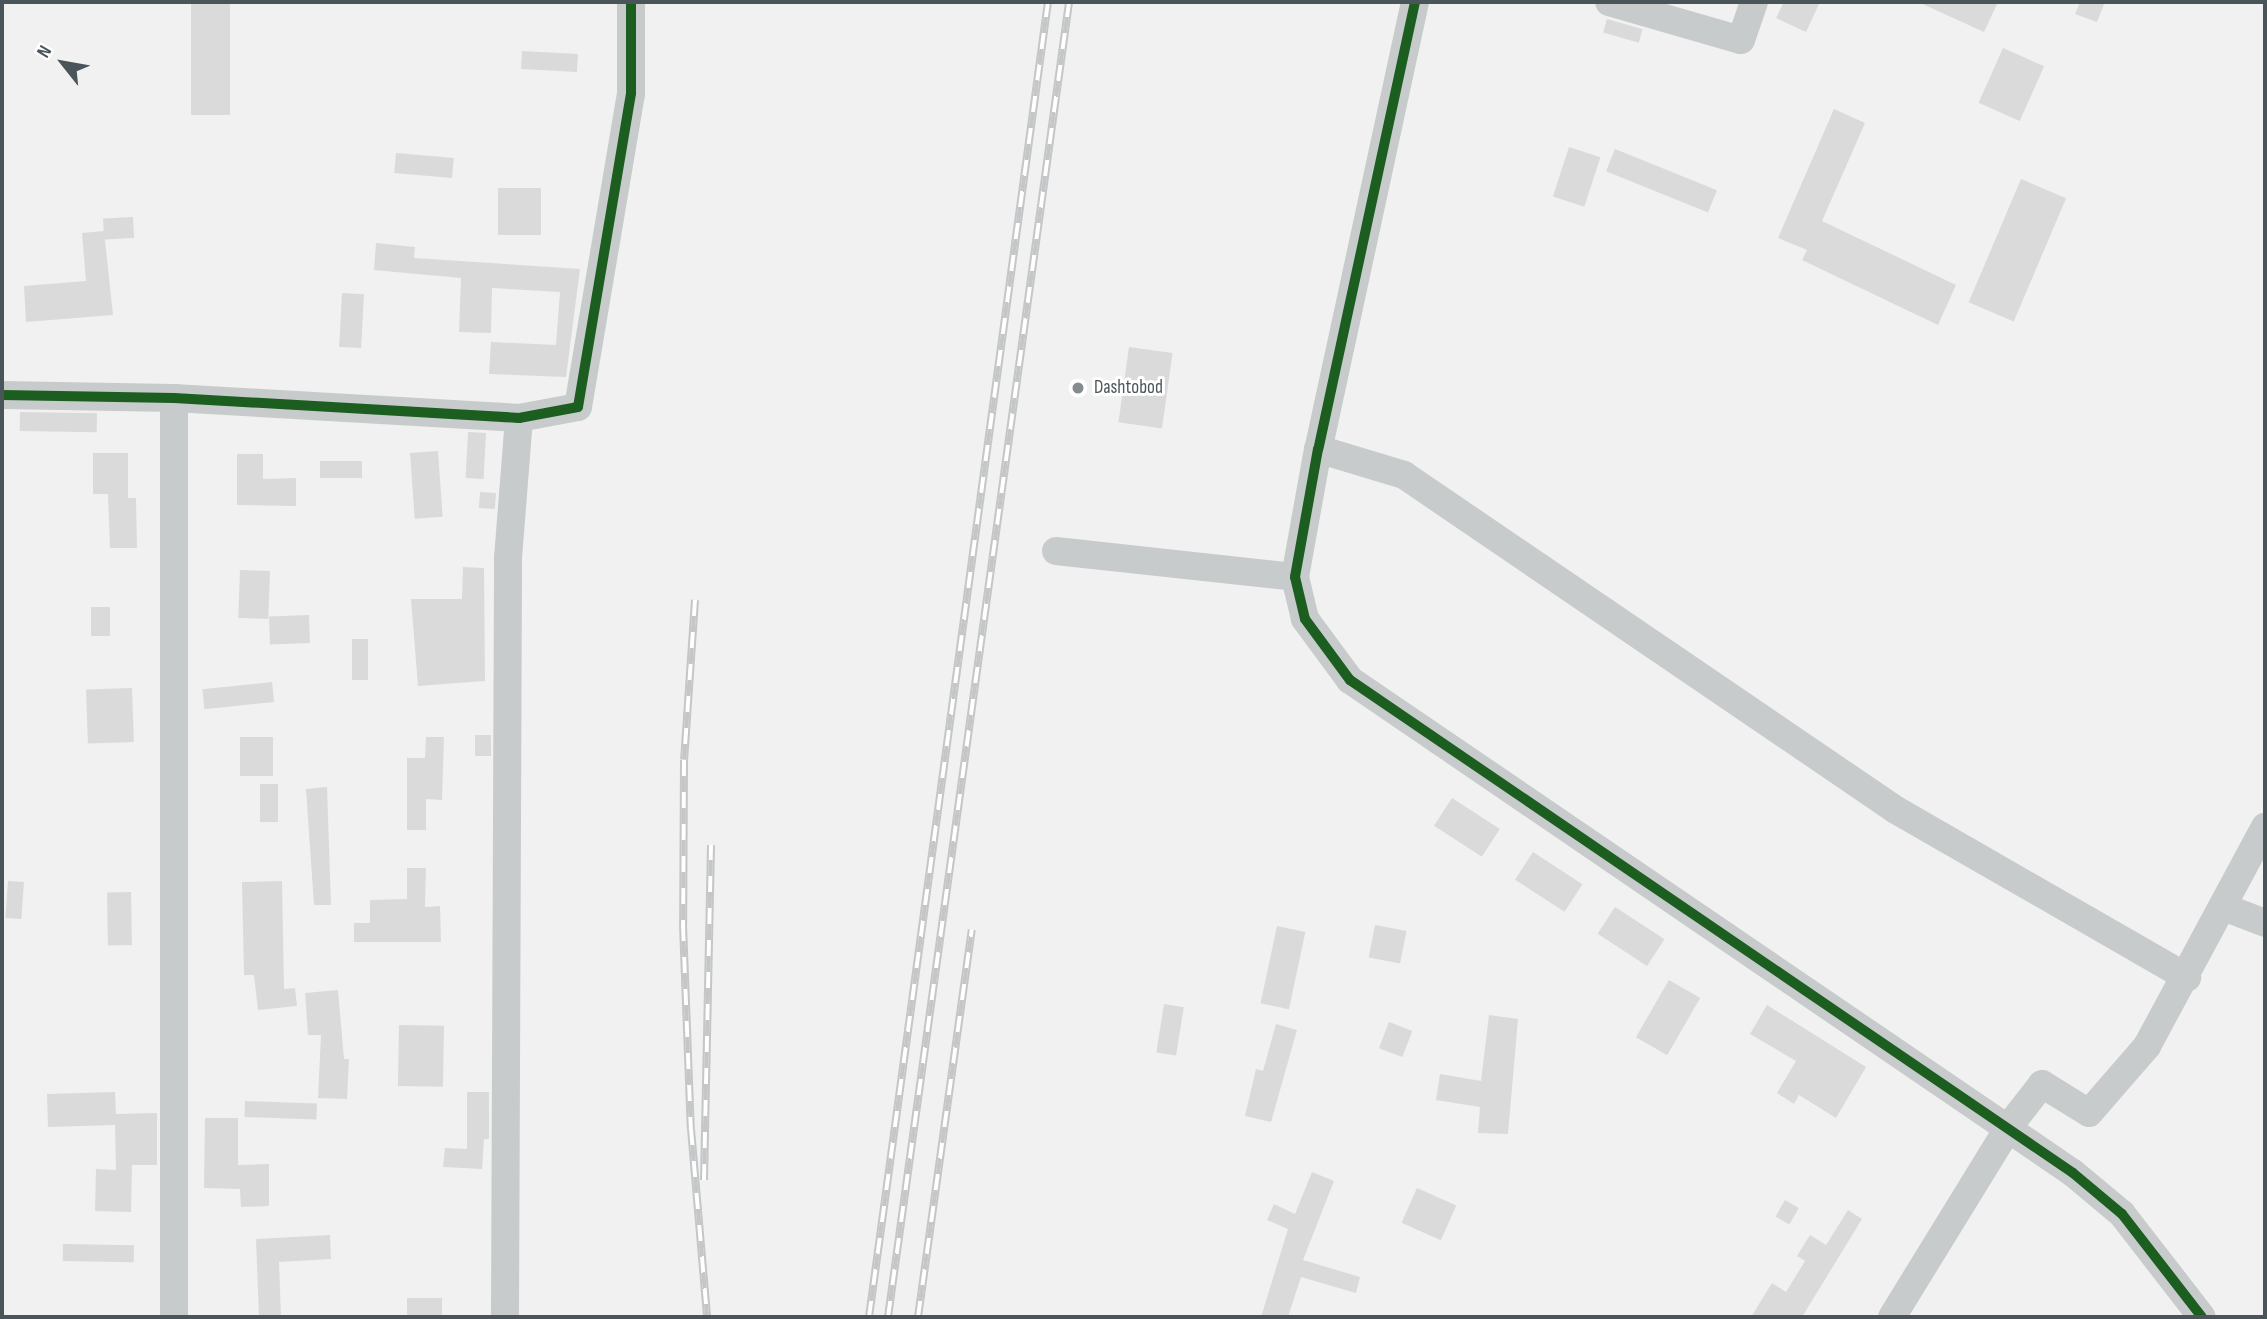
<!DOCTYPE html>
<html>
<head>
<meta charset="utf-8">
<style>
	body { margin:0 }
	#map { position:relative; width:2267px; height:1319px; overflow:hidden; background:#f1f1f1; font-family:"Sofia Sans Condensed",sans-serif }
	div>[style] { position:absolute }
	.building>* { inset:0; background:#dadadb; transform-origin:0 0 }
	.minor>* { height:28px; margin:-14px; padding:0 14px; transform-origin:14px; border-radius:14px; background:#c8cbcc }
	.rail>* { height:8px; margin-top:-4px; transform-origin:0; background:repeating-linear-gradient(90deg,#fff 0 16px,#c4c6c7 0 32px); box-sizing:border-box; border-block:2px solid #c4c6c7 }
	.cycleway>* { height:10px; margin:-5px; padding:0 5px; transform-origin:5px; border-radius:5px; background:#1b5e20 }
	.dots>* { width:19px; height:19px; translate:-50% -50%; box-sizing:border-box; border:4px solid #fff; border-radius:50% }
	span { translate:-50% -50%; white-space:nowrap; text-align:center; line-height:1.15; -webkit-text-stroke:6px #fff; paint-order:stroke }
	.poi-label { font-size:19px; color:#4a555a }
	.left { translate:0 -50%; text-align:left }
	.frame { position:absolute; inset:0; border:4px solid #4a555a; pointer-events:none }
	.north { position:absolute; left:28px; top:28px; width:70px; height:70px; -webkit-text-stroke:5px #fff; paint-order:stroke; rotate:301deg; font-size:19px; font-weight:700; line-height:28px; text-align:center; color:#4a555a }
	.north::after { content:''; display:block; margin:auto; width:24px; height:32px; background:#4a555a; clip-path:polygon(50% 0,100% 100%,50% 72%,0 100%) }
</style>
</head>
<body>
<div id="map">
	<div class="building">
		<div style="left:191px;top:2px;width:39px;height:113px"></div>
		<div style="clip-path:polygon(1784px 2px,1820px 2px,1806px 32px,1776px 18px)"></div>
		<div style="clip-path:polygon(1918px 2px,1998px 2px,1984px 32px)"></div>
		<div style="clip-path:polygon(2080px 2px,2105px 2px,2097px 22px,2075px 14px)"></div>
		<div style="left:1607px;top:19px;width:37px;height:14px;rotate:16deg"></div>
		<div style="left:2003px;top:48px;width:45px;height:60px;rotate:24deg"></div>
		<div style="left:522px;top:51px;width:56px;height:18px;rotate:3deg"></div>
		<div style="clip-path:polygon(1834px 109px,1865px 123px,1822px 221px,1956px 285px,1938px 325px,1802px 260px,1807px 250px,1778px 238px)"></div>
		<div style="left:1569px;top:147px;width:33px;height:52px;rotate:18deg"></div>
		<div style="left:1615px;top:149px;width:110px;height:24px;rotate:22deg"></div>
		<div style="left:396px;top:153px;width:58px;height:20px;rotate:5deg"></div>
		<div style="left:2021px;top:179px;width:49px;height:134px;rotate:23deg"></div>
		<div style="left:541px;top:188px;width:47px;height:43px;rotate:90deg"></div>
		<div style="left:133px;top:217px;width:21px;height:30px;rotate:87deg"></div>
		<div style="clip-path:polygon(104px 231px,113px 315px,26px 322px,24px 286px,86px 281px,82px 233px)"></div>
		<div style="clip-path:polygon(376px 243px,415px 247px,414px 258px,580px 269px,566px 377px,489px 374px,491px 342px,556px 345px,560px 292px,492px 288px,491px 333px,459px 332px,461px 278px,374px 270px)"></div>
		<div style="left:342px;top:293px;width:22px;height:54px;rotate:3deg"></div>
		<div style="left:1129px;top:347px;width:44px;height:76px;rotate:8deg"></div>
		<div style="left:20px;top:412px;width:77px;height:19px;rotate:1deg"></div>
		<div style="left:468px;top:432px;width:18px;height:46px;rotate:3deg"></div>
		<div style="left:438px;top:451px;width:66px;height:28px;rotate:86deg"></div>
		<div style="clip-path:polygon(93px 453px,128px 453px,128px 498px,136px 498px,137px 548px,110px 548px,108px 494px,93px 494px)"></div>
		<div style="clip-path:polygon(237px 454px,263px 454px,263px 479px,296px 478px,296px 506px,237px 505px)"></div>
		<div style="left:320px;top:461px;width:42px;height:17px"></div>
		<div style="left:480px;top:492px;width:16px;height:16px;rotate:4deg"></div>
		<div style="clip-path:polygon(463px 567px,484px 568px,485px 681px,418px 686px,411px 599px,462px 599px)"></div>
		<div style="left:240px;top:570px;width:30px;height:48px;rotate:2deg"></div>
		<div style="left:91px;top:607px;width:19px;height:29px"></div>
		<div style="left:309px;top:615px;width:28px;height:40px;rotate:88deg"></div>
		<div style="left:352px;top:639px;width:16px;height:41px"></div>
		<div style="left:272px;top:682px;width:20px;height:70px;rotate:84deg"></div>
		<div style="left:132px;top:688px;width:54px;height:46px;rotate:88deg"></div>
		<div style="left:475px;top:735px;width:16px;height:21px"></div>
		<div style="left:240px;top:737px;width:33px;height:39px"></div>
		<div style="clip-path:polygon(426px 737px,444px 737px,442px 800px,426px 799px,426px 830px,407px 830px,407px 758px,425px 758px)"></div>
		<div style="left:260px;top:784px;width:18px;height:38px"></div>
		<div style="clip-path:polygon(327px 787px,331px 905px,314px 905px,306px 789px)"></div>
		<div style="left:1452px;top:798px;width:57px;height:33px;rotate:33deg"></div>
		<div style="left:1533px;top:852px;width:59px;height:33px;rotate:33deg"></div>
		<div style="clip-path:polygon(407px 868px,426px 868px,425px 907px,440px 906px,441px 942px,354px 942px,354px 923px,370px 923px,370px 900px,407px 899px)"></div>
		<div style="left:8px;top:881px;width:16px;height:37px;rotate:4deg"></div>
		<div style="clip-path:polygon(282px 881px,284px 989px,295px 988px,297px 1006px,258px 1010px,254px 975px,244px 975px,242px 882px)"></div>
		<div style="left:131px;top:892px;width:53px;height:24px;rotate:89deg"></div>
		<div style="left:1615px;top:907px;width:59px;height:32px;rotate:33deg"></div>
		<div style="left:1375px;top:925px;width:32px;height:33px;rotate:11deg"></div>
		<div style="left:1277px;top:926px;width:29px;height:79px;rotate:12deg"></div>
		<div style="left:1669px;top:980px;width:36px;height:66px;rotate:30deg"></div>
		<div style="clip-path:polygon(338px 990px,344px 1059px,349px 1059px,347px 1099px,318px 1098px,321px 1035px,308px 1035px,305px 993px)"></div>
		<div style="left:1164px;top:1004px;width:20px;height:49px;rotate:9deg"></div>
		<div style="clip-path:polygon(1767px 1005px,1866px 1067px,1836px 1118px,1799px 1095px,1794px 1104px,1777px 1093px,1796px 1061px,1750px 1034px)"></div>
		<div style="clip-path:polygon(1489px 1015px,1518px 1019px,1508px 1134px,1478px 1133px,1480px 1107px,1436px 1100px,1440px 1074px,1481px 1081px)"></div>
		<div style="left:1389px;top:1022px;width:25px;height:28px;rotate:21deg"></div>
		<div style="clip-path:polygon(1276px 1024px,1297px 1030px,1271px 1122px,1245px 1116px,1256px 1069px,1263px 1071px)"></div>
		<div style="left:399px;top:1025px;width:45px;height:61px;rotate:1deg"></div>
		<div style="clip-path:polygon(115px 1092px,116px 1114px,157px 1113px,157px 1165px,132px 1165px,131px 1212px,95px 1211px,96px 1169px,116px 1170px,115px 1125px,48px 1127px,47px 1094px)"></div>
		<div style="clip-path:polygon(467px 1092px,489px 1092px,489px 1139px,484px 1139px,482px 1169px,443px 1167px,445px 1148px,467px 1149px)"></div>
		<div style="left:245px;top:1101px;width:72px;height:16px;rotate:2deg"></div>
		<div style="clip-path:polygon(205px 1118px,238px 1118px,238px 1165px,269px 1164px,269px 1206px,241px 1207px,240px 1189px,204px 1188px)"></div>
		<div style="clip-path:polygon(1312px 1172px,1334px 1181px,1303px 1260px,1360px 1277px,1356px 1293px,1301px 1277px,1288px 1317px,1261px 1317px,1288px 1229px,1267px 1220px,1274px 1204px,1295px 1214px)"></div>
		<div style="left:1417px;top:1188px;width:43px;height:38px;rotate:24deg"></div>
		<div style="left:1785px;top:1200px;width:16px;height:19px;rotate:30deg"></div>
		<div style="clip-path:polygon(1848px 1210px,1862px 1219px,1802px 1317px,1751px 1317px,1772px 1283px,1786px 1292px,1805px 1261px,1797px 1256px,1810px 1235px,1826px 1245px)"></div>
		<div style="clip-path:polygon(330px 1235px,331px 1259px,279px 1262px,281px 1317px,259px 1317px,256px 1239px)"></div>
		<div style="left:63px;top:1244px;width:71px;height:17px;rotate:1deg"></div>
		<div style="left:442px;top:1298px;width:19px;height:35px;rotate:90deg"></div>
	</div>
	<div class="minor">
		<div style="left:1415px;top:2px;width:457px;rotate:102.2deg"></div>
		<div style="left:1318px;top:449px;width:130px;rotate:100.2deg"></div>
		<div style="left:1295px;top:577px;width:43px;rotate:76.6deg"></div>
		<div style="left:1305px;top:619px;width:76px;rotate:53.6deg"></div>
		<div style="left:1350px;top:680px;width:875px;rotate:34.29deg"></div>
		<div style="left:2073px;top:1173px;width:64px;rotate:39.9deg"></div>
		<div style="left:2122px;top:1214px;width:130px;rotate:52.2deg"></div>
		<div style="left:1609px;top:2px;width:137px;rotate:16.1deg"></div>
		<div style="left:1741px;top:40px;width:40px;rotate:-71.1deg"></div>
		<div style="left:2px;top:395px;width:172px;rotate:1deg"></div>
		<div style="left:174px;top:398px;width:346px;rotate:3.3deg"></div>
		<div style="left:519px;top:418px;width:60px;rotate:-10.6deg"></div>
		<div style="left:578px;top:407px;width:318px;rotate:-80.4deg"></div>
		<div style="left:631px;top:93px;width:91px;rotate:-90deg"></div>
		<div style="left:174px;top:398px;width:919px;rotate:90deg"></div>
		<div style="left:1318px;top:449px;width:90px;rotate:16.8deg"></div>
		<div style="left:1404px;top:475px;width:595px;rotate:34.25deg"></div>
		<div style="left:1896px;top:810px;width:336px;rotate:29.9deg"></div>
		<div style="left:1056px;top:551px;width:240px;rotate:6.2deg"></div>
		<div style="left:2226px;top:908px;width:42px;rotate:21deg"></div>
		<div style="left:505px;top:1317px;width:759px;rotate:-89.77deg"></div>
		<div style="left:508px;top:558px;width:140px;rotate:-85.5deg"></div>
		<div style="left:1892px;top:1317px;width:225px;rotate:-58.4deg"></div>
		<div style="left:2010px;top:1125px;width:52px;rotate:-52deg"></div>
		<div style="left:2042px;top:1084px;width:55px;rotate:31.7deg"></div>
		<div style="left:2089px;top:1113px;width:89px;rotate:-49.1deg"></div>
		<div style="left:2147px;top:1046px;width:249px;rotate:-61.7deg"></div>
	</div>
	<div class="rail">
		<div style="left:695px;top:600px;width:160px;rotate:93.9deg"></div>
		<div style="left:684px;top:760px;width:165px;rotate:90.3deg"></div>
		<div style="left:683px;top:925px;width:204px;rotate:87.8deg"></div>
		<div style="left:691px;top:1129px;width:189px;rotate:85.1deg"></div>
		<div style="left:704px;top:1180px;width:335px;rotate:-88.8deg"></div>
		<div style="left:869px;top:1317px;width:1327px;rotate:-82.25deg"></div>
		<div style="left:888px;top:1317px;width:1327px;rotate:-82.16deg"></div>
		<div style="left:918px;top:1317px;width:391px;rotate:-82.1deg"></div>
	</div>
	<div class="cycleway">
		<div style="left:1415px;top:2px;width:457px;rotate:102.2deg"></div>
		<div style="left:1318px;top:449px;width:130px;rotate:100.2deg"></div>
		<div style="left:1295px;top:577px;width:43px;rotate:76.6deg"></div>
		<div style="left:1305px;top:619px;width:76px;rotate:53.6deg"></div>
		<div style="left:1350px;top:680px;width:875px;rotate:34.29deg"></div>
		<div style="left:2073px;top:1173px;width:64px;rotate:39.9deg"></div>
		<div style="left:2122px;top:1214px;width:130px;rotate:52.2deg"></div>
		<div style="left:2px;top:395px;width:172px;rotate:1deg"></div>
		<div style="left:174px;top:398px;width:346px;rotate:3.3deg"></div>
		<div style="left:519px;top:418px;width:60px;rotate:-10.6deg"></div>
		<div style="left:578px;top:407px;width:318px;rotate:-80.4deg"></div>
		<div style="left:631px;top:93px;width:91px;rotate:-90deg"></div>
	</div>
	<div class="dots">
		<div style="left:1078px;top:388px;background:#848c8f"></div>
	</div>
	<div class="poi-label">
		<span class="left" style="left:1094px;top:388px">Dashtobod</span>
	</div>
	<div class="frame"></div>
	<div class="north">N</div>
</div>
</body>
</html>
